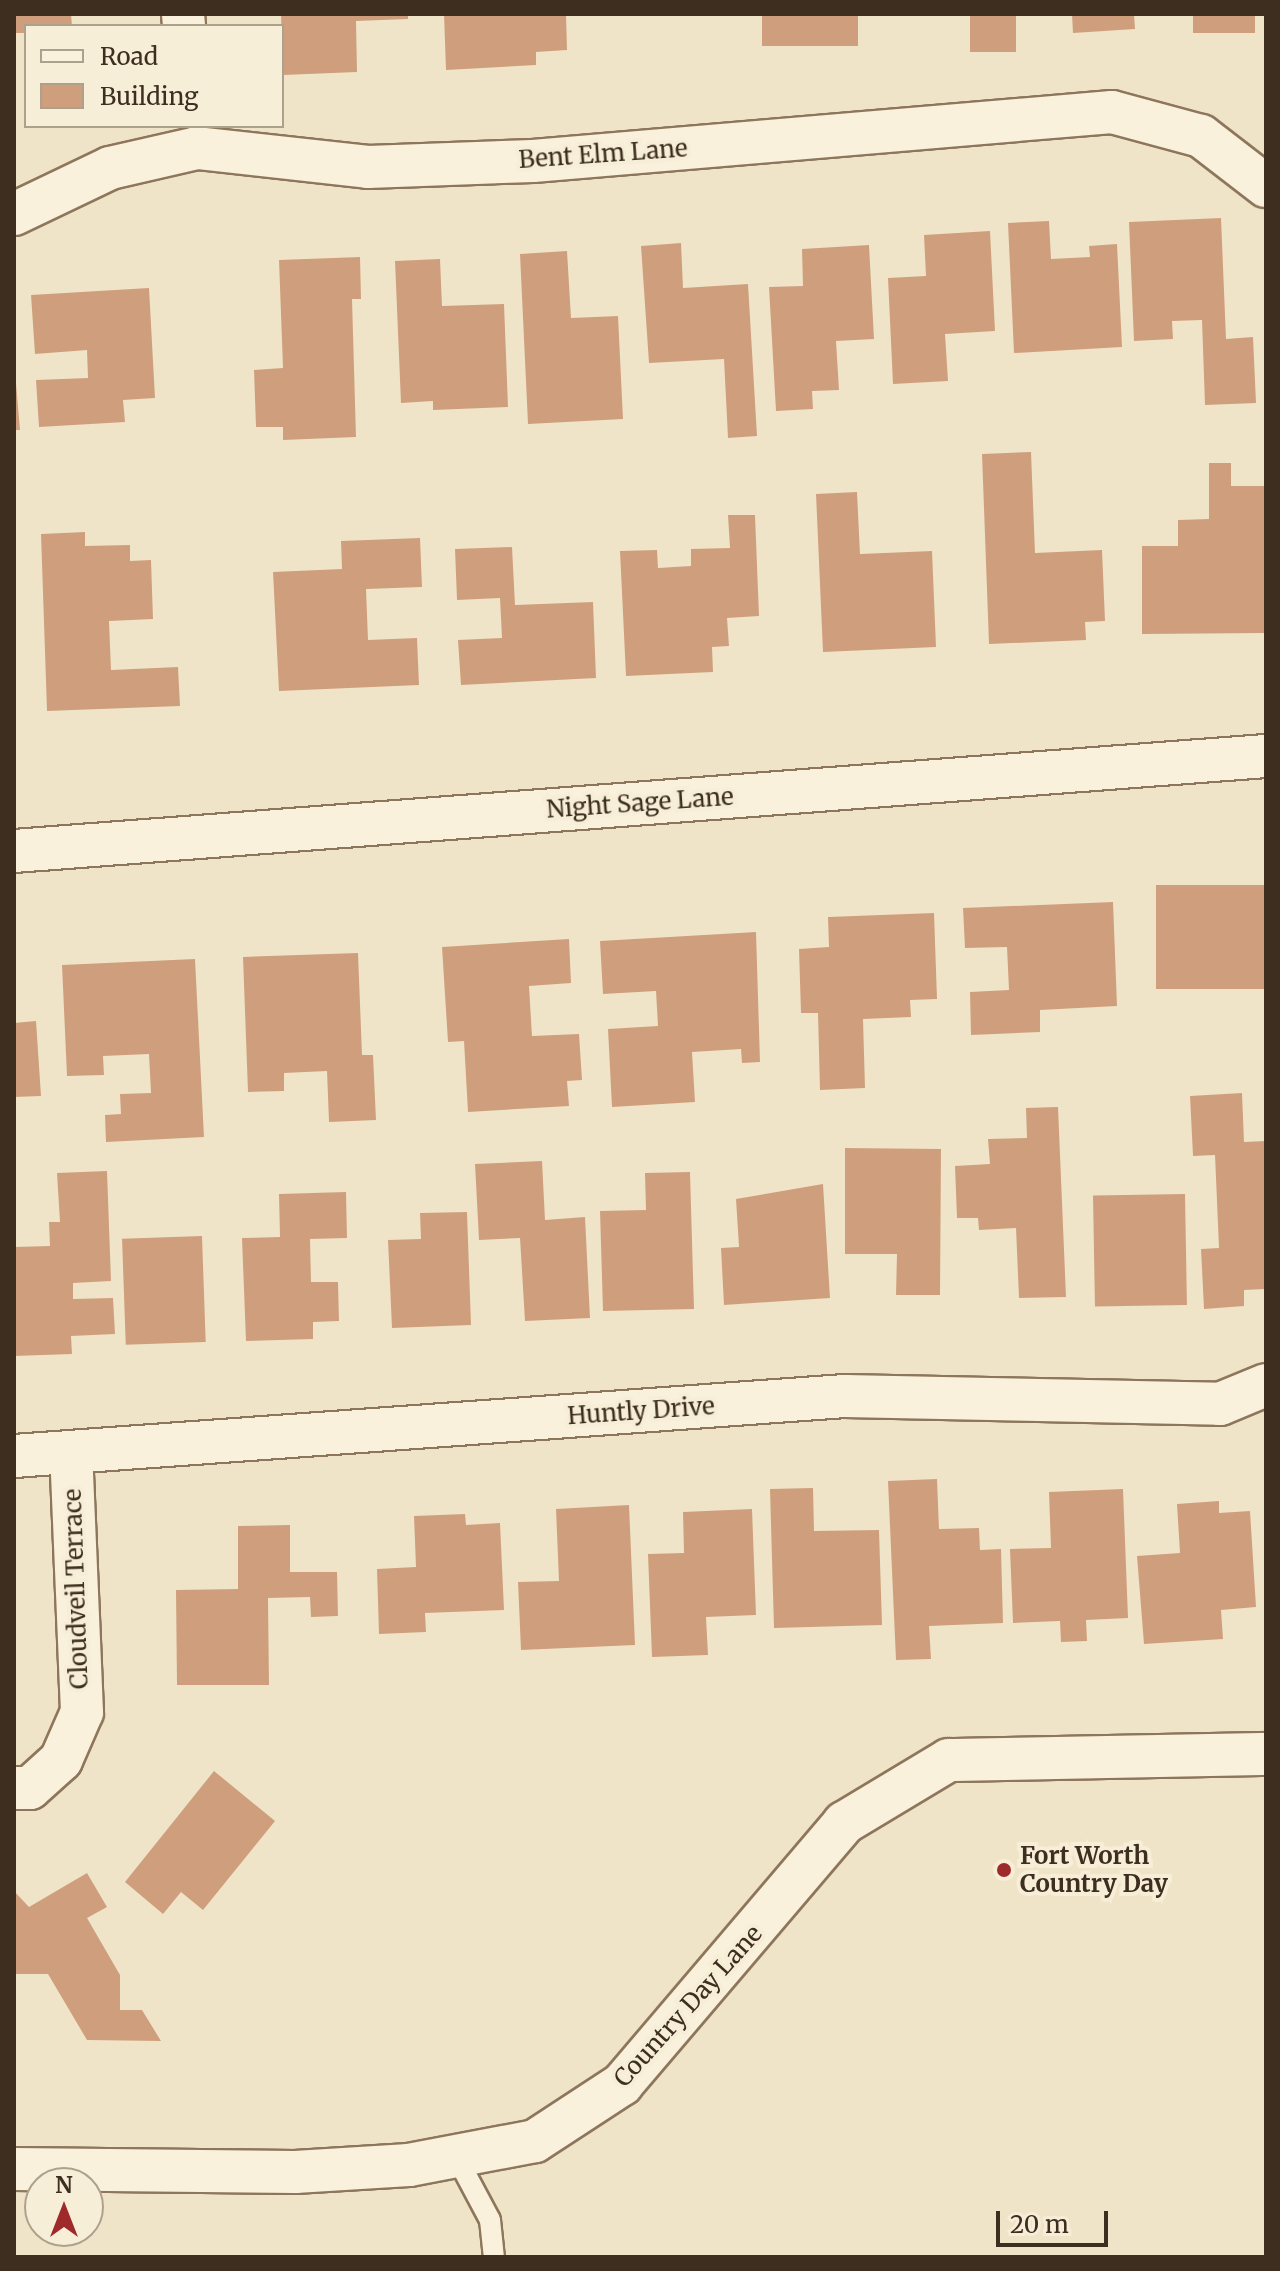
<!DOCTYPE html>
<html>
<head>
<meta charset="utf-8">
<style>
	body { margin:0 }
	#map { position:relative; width:1280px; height:2271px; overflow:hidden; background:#f0e4c8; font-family:Merriweather,serif }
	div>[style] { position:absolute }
	.building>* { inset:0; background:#cf9f7d; transform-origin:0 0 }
	.roads { filter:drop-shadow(2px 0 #8d765c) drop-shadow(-2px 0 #8d765c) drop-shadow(0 2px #8d765c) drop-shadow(0 -2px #8d765c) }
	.lane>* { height:20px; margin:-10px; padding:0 10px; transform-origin:10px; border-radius:10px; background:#faf1dc }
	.street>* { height:42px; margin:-21px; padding:0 21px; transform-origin:21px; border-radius:21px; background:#faf1dc }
	.dots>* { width:22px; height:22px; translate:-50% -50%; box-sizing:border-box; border:4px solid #f7eed8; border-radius:50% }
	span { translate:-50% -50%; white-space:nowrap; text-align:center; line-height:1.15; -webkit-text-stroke:8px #f7eed8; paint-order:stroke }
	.street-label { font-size:24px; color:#3d2e20 }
	.poi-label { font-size:24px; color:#3d2e20; font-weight:700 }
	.left { translate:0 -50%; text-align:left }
	.frame { position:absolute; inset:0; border:16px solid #3d2e20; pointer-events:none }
	.legend { position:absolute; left:24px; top:24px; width:260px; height:104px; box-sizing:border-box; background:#f7eed8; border:2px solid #ada18e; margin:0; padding:10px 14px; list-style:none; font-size:24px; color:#3d2e20 }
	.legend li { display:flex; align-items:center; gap:16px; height:40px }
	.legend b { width:40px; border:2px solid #ada18e }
	.north { position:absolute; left:24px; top:2167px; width:80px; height:80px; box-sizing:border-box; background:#f7eed8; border:2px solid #ada18e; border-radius:50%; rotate:0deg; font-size:22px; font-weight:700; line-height:32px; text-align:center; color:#3d2e20 }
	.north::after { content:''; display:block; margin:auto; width:28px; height:36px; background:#9e2a2b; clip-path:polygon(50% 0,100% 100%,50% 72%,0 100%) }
	.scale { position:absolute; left:996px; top:2211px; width:112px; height:36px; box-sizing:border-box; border:4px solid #3d2e20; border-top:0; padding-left:10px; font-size:24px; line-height:28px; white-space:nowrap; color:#3d2e20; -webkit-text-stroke:6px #f7eed8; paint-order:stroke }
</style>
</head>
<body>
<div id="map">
	<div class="building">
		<div style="clip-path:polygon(14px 14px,71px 14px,72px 26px,26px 26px,26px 33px,14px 33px)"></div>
		<div style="clip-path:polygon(281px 14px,408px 14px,408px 19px,356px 21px,357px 72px,283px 75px)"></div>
		<div style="clip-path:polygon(444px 14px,566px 14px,567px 50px,536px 52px,536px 65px,446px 70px)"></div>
		<div style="left:762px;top:14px;width:96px;height:32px"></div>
		<div style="left:970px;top:14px;width:46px;height:38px"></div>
		<div style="clip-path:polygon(1072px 14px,1134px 14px,1135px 29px,1073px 33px)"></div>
		<div style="left:1193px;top:14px;width:62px;height:19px"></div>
		<div style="clip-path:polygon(1221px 218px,1226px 339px,1253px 337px,1256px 403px,1205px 405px,1202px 320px,1172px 321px,1173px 339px,1134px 341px,1129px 222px)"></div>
		<div style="clip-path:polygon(1049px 221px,1051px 259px,1090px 257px,1089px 246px,1117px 244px,1122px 347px,1014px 353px,1008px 223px)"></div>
		<div style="clip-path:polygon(990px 231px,995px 331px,945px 334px,948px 381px,893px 384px,888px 278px,926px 276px,924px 235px)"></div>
		<div style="clip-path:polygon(681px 243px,683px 288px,748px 284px,757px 436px,728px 438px,724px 359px,649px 363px,641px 246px)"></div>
		<div style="clip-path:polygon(869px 245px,874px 339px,836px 341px,839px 390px,812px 391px,813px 409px,776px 411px,769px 287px,803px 286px,802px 249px)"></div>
		<div style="clip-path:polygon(567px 251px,571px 318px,618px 316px,623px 419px,528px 424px,520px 254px)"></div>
		<div style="clip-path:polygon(360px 257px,361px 299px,352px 299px,356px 437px,283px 440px,283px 427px,256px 427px,254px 370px,283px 368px,279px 260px)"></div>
		<div style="clip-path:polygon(440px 259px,442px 306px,504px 304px,508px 407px,433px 410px,433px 401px,401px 403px,395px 261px)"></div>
		<div style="clip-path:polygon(149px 288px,155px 398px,123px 400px,125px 422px,39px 427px,36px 380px,88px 378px,87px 350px,35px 354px,31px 295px)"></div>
		<div style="clip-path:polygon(14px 360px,20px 430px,14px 430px)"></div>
		<div style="clip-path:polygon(1031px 452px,1035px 553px,1102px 550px,1105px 621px,1085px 622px,1086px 640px,989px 644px,982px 454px)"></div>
		<div style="clip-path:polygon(1209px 463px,1231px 463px,1231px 486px,1266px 486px,1266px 633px,1142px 634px,1142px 546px,1178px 546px,1178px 520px,1209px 519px)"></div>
		<div style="clip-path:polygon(857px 492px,860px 554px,932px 551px,936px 647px,823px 652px,816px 494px)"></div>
		<div style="clip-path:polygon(728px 515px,755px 515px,759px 616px,727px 618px,729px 646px,712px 647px,713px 672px,626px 676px,620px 551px,657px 550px,658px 568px,691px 566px,691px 549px,730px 548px)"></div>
		<div style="clip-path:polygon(85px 532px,85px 546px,130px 545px,130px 561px,151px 560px,153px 619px,109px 621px,111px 670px,178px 667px,180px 706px,47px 711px,41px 534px)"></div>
		<div style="clip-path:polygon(420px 538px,422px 587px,366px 589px,368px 640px,417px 638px,419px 685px,279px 691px,273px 572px,342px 569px,341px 541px)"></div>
		<div style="clip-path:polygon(512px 547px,515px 605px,593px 602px,596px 678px,461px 685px,458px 640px,502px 638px,500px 598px,457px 600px,455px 549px)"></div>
		<div style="left:1266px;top:885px;width:104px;height:110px;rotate:90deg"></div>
		<div style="clip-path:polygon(1113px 902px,1117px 1006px,1040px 1010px,1040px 1032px,971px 1035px,970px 992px,1009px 990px,1007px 947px,965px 948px,963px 908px)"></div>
		<div style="clip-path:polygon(934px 913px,937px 999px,910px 1000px,911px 1017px,863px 1019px,865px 1088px,820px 1090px,818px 1013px,801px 1013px,799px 949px,829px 947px,828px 917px)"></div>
		<div style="clip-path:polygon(756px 932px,760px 1062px,742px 1063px,741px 1049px,692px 1052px,695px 1102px,612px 1107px,608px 1029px,658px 1026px,656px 991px,603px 994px,600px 941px)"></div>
		<div style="clip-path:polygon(569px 939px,571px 983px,529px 986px,532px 1036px,579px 1034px,582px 1080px,567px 1081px,569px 1106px,468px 1112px,464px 1041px,448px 1042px,442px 947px)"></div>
		<div style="clip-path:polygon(358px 953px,362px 1055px,373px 1055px,376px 1120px,329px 1122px,327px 1071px,284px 1073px,284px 1091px,248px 1092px,243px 957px)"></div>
		<div style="clip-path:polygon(195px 959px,204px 1137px,106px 1142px,105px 1115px,121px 1114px,120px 1094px,151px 1093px,149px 1054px,103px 1056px,104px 1075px,67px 1076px,62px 965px)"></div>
		<div style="clip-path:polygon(36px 1021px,41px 1096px,14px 1097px,14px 1023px)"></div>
		<div style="clip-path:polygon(1242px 1093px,1244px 1142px,1266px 1141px,1266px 1289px,1244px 1290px,1244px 1306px,1204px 1309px,1201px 1249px,1219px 1248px,1215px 1155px,1193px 1156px,1190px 1096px)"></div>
		<div style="clip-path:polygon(1058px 1107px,1066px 1297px,1019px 1298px,1016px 1228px,979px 1230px,978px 1218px,957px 1218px,955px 1166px,990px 1164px,988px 1139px,1027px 1138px,1026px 1108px)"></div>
		<div style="clip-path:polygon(845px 1148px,941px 1149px,940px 1295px,896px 1295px,897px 1254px,845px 1254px)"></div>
		<div style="clip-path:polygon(542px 1161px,545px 1220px,585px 1217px,590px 1318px,525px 1321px,520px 1238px,479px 1240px,475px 1164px)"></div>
		<div style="clip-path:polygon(107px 1171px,111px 1281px,73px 1283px,73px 1299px,113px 1298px,115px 1334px,71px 1336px,72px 1354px,14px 1356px,14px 1247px,50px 1246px,49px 1222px,60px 1222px,57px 1173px)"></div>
		<div style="clip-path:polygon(690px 1172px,694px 1309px,603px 1311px,600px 1211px,646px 1210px,645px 1173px)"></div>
		<div style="clip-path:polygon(823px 1184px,830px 1298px,724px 1305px,721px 1248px,739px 1247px,736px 1199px)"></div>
		<div style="clip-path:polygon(346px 1192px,347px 1238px,310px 1239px,311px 1282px,338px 1282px,339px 1321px,313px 1322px,313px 1339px,246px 1341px,242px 1238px,280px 1237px,279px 1194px)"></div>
		<div style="left:1185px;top:1194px;width:111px;height:92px;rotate:89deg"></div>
		<div style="clip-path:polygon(467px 1212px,471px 1325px,392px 1328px,388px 1240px,421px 1239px,420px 1213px)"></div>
		<div style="left:202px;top:1236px;width:106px;height:80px;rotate:88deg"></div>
		<div style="clip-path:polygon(937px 1479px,939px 1529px,979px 1528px,980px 1550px,1001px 1549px,1003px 1623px,929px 1626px,931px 1659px,896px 1660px,888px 1481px)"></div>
		<div style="clip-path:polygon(813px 1488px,814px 1531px,879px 1530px,882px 1625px,774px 1628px,770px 1489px)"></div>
		<div style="clip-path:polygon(1123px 1489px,1128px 1618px,1086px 1620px,1087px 1641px,1061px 1642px,1060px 1621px,1013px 1623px,1010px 1549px,1051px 1548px,1049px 1492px)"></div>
		<div style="clip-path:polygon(1219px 1501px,1219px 1513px,1250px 1511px,1256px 1607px,1221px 1610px,1223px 1639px,1144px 1644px,1137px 1556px,1180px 1553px,1177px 1504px)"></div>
		<div style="clip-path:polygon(629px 1505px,635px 1645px,521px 1650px,518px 1582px,559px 1581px,556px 1509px)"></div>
		<div style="clip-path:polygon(752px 1509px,756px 1615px,706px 1617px,708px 1655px,652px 1657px,648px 1554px,684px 1553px,683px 1512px)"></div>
		<div style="clip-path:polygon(465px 1514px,466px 1525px,500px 1523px,504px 1610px,425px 1613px,426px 1632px,379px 1634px,377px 1569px,416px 1567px,414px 1516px)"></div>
		<div style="clip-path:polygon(290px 1525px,290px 1572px,337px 1572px,338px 1616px,311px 1617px,310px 1597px,268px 1598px,269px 1685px,177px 1685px,176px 1590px,238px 1589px,238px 1526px)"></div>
		<div style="clip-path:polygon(214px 1771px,275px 1821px,203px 1910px,181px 1892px,163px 1914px,125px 1882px)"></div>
		<div style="clip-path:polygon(87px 1873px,107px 1907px,87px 1918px,120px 1975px,120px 2010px,142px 2010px,161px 2041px,87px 2040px,48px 1974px,14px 1974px,14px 1891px,29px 1907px)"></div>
	</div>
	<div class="roads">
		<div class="lane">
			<div style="left:457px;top:2158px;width:70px;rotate:62deg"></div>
			<div style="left:490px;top:2220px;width:37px;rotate:84deg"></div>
		</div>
		<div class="street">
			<div style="left:183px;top:14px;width:12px;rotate:85deg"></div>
			<div style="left:14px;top:214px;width:106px;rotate:-25.6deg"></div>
			<div style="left:110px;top:168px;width:89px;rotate:-12.9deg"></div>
			<div style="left:197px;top:148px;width:172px;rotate:6.3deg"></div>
			<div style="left:368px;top:167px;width:165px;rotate:-2.1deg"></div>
			<div style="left:533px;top:161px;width:581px;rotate:-4.84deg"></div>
			<div style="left:1112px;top:112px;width:92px;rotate:15.1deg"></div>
			<div style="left:1201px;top:136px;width:82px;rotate:37.6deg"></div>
			<div style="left:14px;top:851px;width:1256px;rotate:-4.34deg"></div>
			<div style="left:14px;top:1456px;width:833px;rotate:-4.13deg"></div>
			<div style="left:845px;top:1396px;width:375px;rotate:1.2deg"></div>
			<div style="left:1220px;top:1404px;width:50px;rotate:-22.4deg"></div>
			<div style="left:14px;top:1788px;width:16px"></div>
			<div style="left:30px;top:1788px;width:42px;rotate:-42.1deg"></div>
			<div style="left:61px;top:1760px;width:52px;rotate:-66.4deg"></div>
			<div style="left:82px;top:1712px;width:260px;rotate:-92.4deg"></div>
			<div style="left:14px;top:2169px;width:281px;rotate:0.6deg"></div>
			<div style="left:295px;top:2172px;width:114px;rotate:-3.5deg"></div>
			<div style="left:409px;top:2165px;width:128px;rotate:-10.8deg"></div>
			<div style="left:535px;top:2141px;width:104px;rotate:-33.2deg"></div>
			<div style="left:622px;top:2084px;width:343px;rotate:-49.6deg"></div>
			<div style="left:844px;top:1823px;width:122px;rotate:-31deg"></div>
			<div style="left:949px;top:1760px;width:317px;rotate:-1.1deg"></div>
		</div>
	</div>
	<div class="dots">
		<div style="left:1004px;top:1870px;background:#9e2a2b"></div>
	</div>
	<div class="street-label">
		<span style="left:603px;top:154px;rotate:-4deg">Bent Elm Lane</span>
		<span style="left:640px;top:803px;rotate:-4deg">Night Sage Lane</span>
		<span style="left:641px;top:1411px;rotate:-4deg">Huntly Drive</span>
		<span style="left:76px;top:1589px;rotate:-92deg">Cloudveil Terrace</span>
		<span style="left:688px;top:2006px;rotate:-48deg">Country Day Lane</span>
	</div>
	<div class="poi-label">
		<span class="left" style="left:1020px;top:1870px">Fort Worth<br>Country Day</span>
	</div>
	<div class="frame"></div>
	<ul class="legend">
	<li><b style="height:10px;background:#faf1dc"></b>Road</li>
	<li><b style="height:22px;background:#cf9f7d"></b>Building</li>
	</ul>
	<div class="north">N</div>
	<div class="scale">20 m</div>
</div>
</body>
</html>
